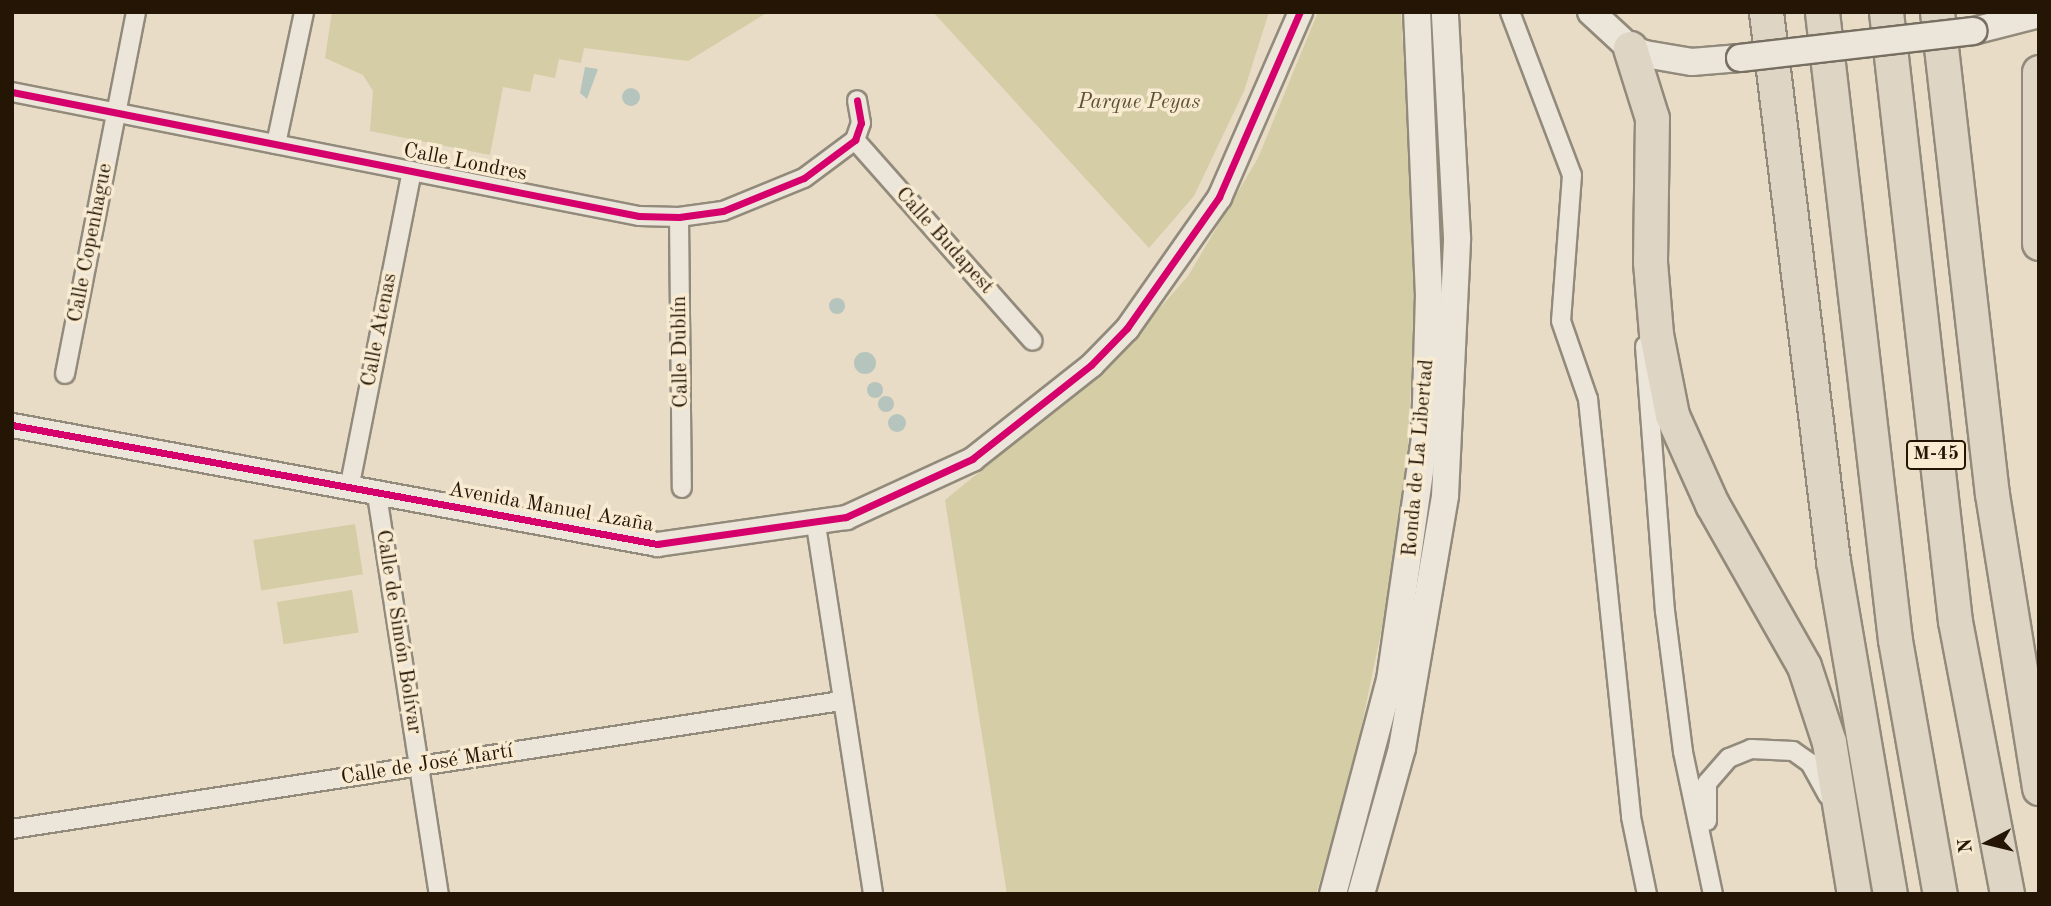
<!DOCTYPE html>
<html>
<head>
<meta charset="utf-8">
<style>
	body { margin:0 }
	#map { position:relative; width:2051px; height:906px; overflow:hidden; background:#e8dcc6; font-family:"Old Standard TT",serif }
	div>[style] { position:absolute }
	.green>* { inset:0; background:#d4cda5; transform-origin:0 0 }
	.water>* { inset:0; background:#b6c4be }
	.round { border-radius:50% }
	.roads { filter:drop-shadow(2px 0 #928a7b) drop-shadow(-2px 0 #928a7b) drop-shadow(0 2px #928a7b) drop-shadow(0 -2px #928a7b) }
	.minor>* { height:18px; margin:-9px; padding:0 9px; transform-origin:9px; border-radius:9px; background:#ebe5da }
	.tertiary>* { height:23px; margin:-11.5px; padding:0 11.5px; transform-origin:11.5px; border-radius:11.5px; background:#ebe5da }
	.secondary>* { height:26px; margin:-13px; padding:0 13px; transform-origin:13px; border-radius:13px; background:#ebe5da }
	.motorway>* { height:33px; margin:-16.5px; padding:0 16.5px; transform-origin:16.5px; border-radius:16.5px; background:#dfd5c5 }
	.bridges { filter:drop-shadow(2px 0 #776f61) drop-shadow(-2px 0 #776f61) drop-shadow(0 2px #776f61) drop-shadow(0 -2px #776f61) }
	.secondary-bridge>* { height:26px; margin:-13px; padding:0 13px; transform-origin:13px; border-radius:13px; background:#ebe5da }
	.cycleway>* { height:7px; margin:-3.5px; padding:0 3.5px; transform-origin:3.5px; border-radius:3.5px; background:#d6006c }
	span { translate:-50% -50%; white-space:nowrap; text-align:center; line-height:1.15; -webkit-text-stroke:7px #f8ebd2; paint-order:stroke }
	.shield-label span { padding:2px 5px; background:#f8ebd2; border:2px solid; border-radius:5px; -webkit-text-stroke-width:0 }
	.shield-label { font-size:19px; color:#241505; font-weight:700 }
	.park-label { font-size:21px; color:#5c5134; font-style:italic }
	.street-label { font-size:21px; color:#241505 }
	.frame { position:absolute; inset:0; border:14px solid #241505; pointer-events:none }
	.north { position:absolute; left:1953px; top:808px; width:70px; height:70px; -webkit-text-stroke:5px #f8ebd2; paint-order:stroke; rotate:263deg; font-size:19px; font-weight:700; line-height:28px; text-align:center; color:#241505 }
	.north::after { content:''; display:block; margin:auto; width:24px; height:32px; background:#241505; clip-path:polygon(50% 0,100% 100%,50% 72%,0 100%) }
</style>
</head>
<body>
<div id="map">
	<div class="green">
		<div style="clip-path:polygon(332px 12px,768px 12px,688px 61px,584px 48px,581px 63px,559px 59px,555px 78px,534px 74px,530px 92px,503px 87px,490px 155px,370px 131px,373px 91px,363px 75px,325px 58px)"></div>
		<div style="clip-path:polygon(933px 12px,1269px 12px,1244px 91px,1194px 196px,1149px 248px)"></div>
		<div style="clip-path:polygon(1318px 12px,1401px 12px,1416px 274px,1407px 466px,1392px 579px,1350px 782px,1316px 894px,1007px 894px,945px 500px,1107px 368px,1188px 276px,1258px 158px)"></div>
		<div style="left:355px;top:524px;width:51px;height:103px;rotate:81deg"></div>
		<div style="left:352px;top:590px;width:43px;height:76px;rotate:81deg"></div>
	</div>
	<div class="water">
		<div style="clip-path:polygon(585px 67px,598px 69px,587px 99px,580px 93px)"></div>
		<div class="round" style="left:622px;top:88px;width:18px;height:18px"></div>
		<div class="round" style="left:829px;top:298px;width:16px;height:16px"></div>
		<div class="round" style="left:854px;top:352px;width:22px;height:22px"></div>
		<div class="round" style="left:867px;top:382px;width:16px;height:16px"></div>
		<div class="round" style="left:878px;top:396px;width:16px;height:16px"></div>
		<div class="round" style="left:888px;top:414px;width:18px;height:18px"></div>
	</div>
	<div class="roads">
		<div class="minor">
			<div style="left:1510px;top:12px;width:174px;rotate:69.2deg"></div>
			<div style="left:1572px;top:175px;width:146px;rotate:94.3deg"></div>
			<div style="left:1561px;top:321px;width:83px;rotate:70.9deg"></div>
			<div style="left:1588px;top:399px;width:420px;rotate:84.1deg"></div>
			<div style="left:1631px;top:817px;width:79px;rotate:78.3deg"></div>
			<div style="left:12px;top:92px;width:639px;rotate:11.19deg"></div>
			<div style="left:639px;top:216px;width:40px;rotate:1.4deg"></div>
			<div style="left:679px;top:217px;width:44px;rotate:-7.8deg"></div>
			<div style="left:723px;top:211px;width:87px;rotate:-22.2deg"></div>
			<div style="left:804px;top:178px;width:64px;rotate:-36.7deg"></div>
			<div style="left:855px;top:140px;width:18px;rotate:-71deg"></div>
			<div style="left:861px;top:123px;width:23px;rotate:-100deg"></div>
			<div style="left:855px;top:140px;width:268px;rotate:48.5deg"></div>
			<div style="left:276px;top:144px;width:135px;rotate:-78deg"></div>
			<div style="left:679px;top:217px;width:271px;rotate:89.4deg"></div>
			<div style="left:1645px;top:346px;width:266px;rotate:85.7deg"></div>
			<div style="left:1665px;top:611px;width:142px;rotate:82.7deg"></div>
			<div style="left:1683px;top:752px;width:145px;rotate:78.1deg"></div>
			<div style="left:65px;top:374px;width:369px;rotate:-78.9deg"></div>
			<div style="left:349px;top:489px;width:324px;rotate:-78.8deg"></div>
			<div style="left:377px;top:495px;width:404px;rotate:81.2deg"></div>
			<div style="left:816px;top:525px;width:373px;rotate:81.2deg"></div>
			<div style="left:1707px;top:821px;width:38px;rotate:-90deg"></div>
			<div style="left:1707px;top:783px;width:33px;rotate:-49deg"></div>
			<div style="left:1729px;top:758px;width:24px;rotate:-22deg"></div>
			<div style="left:1751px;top:749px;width:42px;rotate:2.7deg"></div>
			<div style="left:1793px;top:751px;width:21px;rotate:35deg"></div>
			<div style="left:1810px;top:763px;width:37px;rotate:61deg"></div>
			<div style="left:12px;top:829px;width:839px;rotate:-8.78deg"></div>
		</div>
		<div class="tertiary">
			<div style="left:12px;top:425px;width:656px;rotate:10.45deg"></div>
			<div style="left:657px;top:544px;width:191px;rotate:-8.1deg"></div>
			<div style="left:846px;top:517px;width:139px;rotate:-24.7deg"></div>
			<div style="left:972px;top:459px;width:152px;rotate:-38.3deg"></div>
			<div style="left:1091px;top:365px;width:52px;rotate:-45.8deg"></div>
			<div style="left:1127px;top:328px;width:160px;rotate:-54.9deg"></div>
			<div style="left:1219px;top:197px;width:202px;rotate:-66.4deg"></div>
		</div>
		<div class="secondary">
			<div style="left:1591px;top:12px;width:53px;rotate:42.7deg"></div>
			<div style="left:1630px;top:48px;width:16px;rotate:22deg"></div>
			<div style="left:1645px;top:54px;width:48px;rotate:9.7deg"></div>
			<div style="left:1692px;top:62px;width:48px;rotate:-4.8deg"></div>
			<div style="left:1973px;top:31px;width:68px;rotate:-14.4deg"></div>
			<div style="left:1333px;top:894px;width:221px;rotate:-75.1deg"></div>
			<div style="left:1390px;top:680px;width:246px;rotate:-81.8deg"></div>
			<div style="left:1425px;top:437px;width:141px;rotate:-88.4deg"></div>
			<div style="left:1429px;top:296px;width:284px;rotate:-92.4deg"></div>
			<div style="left:1361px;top:894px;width:152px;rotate:-74.3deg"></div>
			<div style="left:1402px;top:748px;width:256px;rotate:-80.3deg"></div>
			<div style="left:1445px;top:496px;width:259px;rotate:-87.3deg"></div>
			<div style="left:1457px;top:237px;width:225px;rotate:-93.1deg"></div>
		</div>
		<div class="motorway">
			<div style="left:1766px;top:12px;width:553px;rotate:83.04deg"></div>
			<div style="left:1833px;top:561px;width:338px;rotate:80.3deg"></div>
			<div style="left:1822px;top:12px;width:632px;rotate:83.37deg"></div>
			<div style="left:1895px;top:640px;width:258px;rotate:80deg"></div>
			<div style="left:1886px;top:12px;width:613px;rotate:83.54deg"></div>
			<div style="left:1955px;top:621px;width:278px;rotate:79.2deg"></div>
			<div style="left:1937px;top:12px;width:485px;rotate:83.5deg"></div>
			<div style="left:1992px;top:494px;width:298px;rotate:80.9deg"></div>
			<div style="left:1630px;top:48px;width:73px;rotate:72.6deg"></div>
			<div style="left:1652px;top:118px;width:144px;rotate:90.8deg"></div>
			<div style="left:1650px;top:262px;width:72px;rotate:85.2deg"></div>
			<div style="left:1656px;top:334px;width:83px;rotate:78.8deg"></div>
			<div style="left:1672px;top:415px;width:98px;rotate:65.8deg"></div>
			<div style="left:1712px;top:504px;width:186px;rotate:60.4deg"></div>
			<div style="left:1804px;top:666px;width:80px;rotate:71.8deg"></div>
			<div style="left:1829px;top:742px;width:154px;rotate:80.7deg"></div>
			<div style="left:2039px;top:72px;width:171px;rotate:90deg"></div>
		</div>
	</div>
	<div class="bridges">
		<div class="secondary-bridge">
			<div style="left:1740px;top:58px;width:235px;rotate:-6.6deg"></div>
		</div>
	</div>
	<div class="cycleway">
		<div style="left:12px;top:92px;width:639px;rotate:11.19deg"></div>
		<div style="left:639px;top:216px;width:40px;rotate:1.4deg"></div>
		<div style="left:679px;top:217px;width:44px;rotate:-7.8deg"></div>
		<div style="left:723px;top:211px;width:87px;rotate:-22.2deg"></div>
		<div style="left:804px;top:178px;width:64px;rotate:-36.7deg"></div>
		<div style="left:855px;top:140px;width:18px;rotate:-71deg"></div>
		<div style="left:861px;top:123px;width:23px;rotate:-100deg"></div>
		<div style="left:12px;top:425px;width:656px;rotate:10.45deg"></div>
		<div style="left:657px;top:544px;width:191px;rotate:-8.1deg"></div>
		<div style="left:846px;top:517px;width:139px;rotate:-24.7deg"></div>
		<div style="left:972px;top:459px;width:152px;rotate:-38.3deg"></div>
		<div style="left:1091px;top:365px;width:52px;rotate:-45.8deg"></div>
		<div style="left:1127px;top:328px;width:160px;rotate:-54.9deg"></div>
		<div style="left:1219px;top:197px;width:202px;rotate:-66.4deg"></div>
	</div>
	<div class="shield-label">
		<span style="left:1936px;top:455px">M-45</span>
	</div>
	<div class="park-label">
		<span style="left:1139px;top:103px">Parque Peyas</span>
	</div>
	<div class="street-label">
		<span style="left:465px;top:163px;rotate:11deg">Calle Londres</span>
		<span style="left:944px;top:241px;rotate:48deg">Calle Budapest</span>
		<span style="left:91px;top:243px;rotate:-79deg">Calle Copenhague</span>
		<span style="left:380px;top:330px;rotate:-79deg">Calle Atenas</span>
		<span style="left:681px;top:352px;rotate:-91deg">Calle Dublín</span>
		<span style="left:1419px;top:458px;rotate:-85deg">Ronda de La Libertad</span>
		<span style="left:551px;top:508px;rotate:10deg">Avenida Manuel Azaña</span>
		<span style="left:398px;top:632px;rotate:81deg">Calle de Simón Bolívar</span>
		<span style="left:427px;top:765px;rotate:-9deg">Calle de José Martí</span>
	</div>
	<div class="frame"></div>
	<div class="north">N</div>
</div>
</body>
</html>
